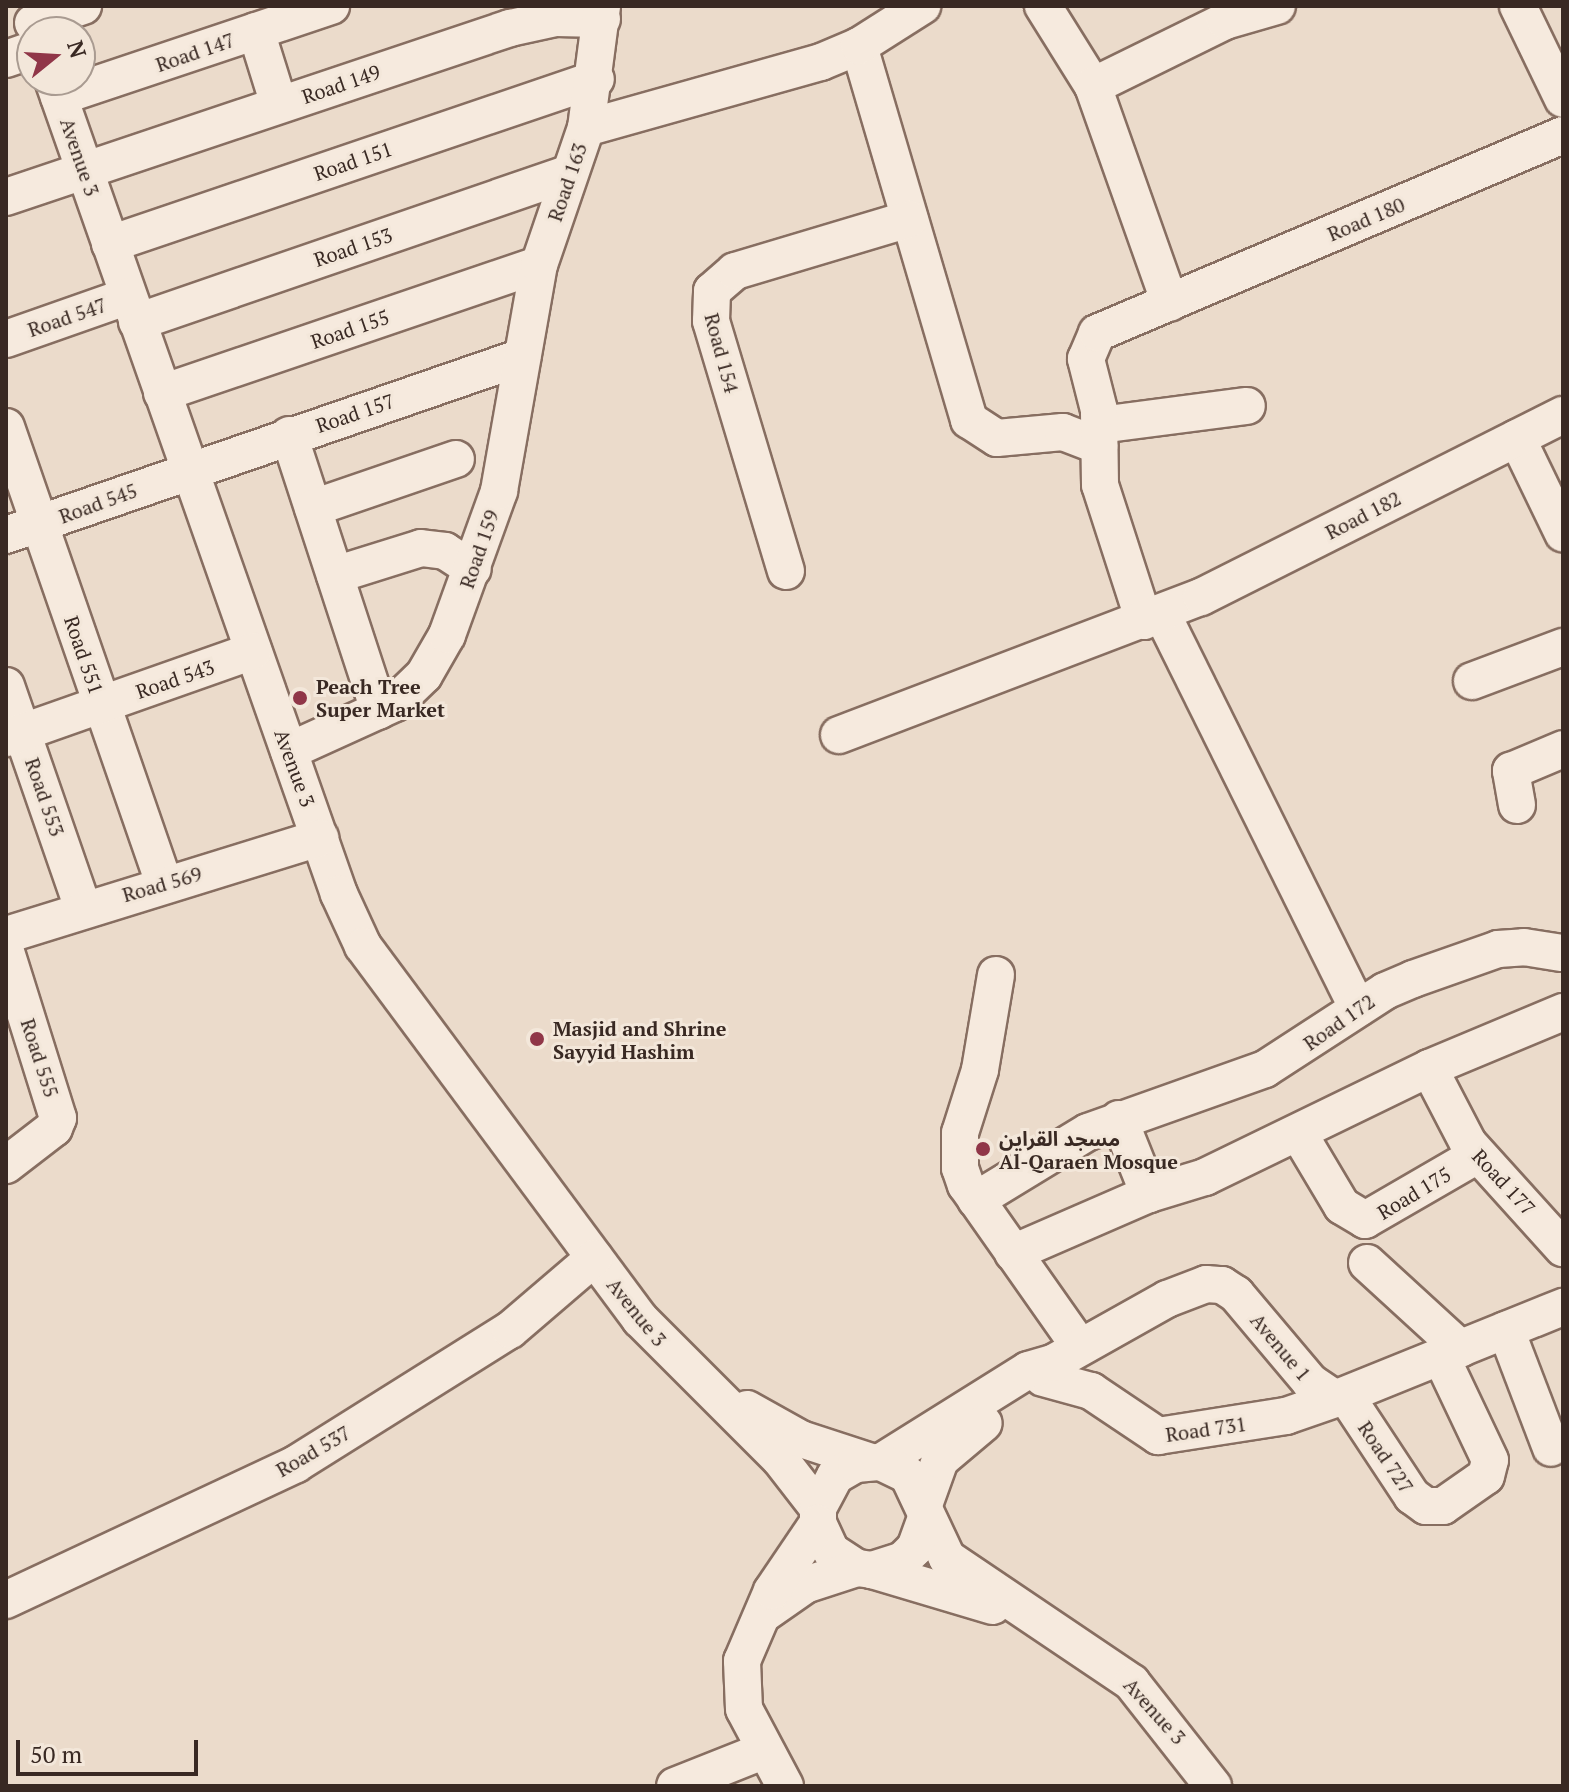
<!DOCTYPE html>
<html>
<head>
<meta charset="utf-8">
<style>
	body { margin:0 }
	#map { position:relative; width:1569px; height:1792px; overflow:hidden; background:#ebdbcb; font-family:"PT Serif","Noto Sans Arabic",serif }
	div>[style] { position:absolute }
	.roads { filter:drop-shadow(2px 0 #876e61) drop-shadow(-2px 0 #876e61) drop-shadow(0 2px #876e61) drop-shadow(0 -2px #876e61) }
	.minor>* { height:36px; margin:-18px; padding:0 18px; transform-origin:18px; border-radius:18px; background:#f6eade }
	.dots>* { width:22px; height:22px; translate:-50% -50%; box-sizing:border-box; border:4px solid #f3e7da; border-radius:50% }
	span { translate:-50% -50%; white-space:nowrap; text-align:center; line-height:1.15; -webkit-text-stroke:6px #f3e7da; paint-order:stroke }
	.street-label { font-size:20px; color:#392923 }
	.poi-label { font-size:20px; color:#392923; font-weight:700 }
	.left { translate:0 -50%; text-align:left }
	.frame { position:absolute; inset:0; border:8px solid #392923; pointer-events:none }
	.north { position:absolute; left:16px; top:16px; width:80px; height:80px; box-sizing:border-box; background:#f3e7da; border:2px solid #a99b91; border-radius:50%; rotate:72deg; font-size:22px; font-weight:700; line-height:32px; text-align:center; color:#392923 }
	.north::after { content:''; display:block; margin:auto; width:28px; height:36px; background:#903648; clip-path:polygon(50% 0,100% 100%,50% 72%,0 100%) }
	.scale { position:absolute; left:16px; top:1740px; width:182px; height:36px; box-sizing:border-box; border:4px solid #392923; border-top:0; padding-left:10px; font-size:24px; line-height:28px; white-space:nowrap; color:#392923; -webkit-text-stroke:6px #f3e7da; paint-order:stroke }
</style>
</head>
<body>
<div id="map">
	<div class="roads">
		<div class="minor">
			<div style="left:1043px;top:6px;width:94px;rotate:58deg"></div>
			<div style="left:1093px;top:86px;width:230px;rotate:70.5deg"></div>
			<div style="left:1518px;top:6px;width:103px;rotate:64.2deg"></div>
			<div style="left:33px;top:23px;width:53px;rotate:-18.8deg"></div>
			<div style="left:256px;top:31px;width:77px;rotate:72.7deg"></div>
			<div style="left:859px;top:46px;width:390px;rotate:73.6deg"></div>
			<div style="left:969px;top:420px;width:33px;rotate:33deg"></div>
			<div style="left:997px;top:438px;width:66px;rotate:-5.2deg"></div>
			<div style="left:1063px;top:432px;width:39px;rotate:21deg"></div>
			<div style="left:6px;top:59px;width:28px;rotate:-19deg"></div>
			<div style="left:53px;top:80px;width:863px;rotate:70.64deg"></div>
			<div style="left:339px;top:894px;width:57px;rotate:65.2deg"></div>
			<div style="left:363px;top:946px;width:465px;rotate:53.4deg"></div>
			<div style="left:640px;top:1319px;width:198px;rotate:45deg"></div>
			<div style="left:780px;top:1459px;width:62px;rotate:52.2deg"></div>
			<div style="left:1093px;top:86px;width:147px;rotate:-26.2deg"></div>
			<div style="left:1225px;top:21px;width:54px;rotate:-16.1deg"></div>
			<div style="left:59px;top:97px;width:287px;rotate:-18.5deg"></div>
			<div style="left:586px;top:128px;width:244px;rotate:-15.7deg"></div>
			<div style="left:821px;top:62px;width:41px;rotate:-22.8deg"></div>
			<div style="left:859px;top:46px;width:75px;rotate:-32.4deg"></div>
			<div style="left:6px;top:197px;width:532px;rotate:-18.54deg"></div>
			<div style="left:510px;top:28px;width:47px;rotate:-12.3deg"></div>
			<div style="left:556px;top:18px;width:46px;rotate:1.2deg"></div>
			<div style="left:110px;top:244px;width:513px;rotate:-18.75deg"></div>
			<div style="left:137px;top:322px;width:457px;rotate:-19deg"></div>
			<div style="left:6px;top:339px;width:129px;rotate:-19.4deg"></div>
			<div style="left:162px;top:393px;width:398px;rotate:-18.8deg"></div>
			<div style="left:1100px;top:425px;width:148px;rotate:-7.4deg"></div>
			<div style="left:6px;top:427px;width:484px;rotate:70.9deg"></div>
			<div style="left:289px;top:435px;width:290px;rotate:71.9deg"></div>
			<div style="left:1517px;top:438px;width:106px;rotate:64.2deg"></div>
			<div style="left:313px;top:508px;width:151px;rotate:-18.9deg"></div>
			<div style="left:6px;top:535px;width:546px;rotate:-19.03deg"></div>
			<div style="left:786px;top:571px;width:261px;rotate:-106.7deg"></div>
			<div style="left:711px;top:321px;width:30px;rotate:-88deg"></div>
			<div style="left:712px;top:291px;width:30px;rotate:-41deg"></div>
			<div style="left:735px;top:271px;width:182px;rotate:-16.6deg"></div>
			<div style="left:335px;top:575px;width:90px;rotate:-17.4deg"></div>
			<div style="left:421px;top:548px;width:24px;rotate:7deg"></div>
			<div style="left:445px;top:551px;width:33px;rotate:33deg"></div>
			<div style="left:1162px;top:614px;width:440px;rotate:63.6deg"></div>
			<div style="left:1144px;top:621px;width:143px;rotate:-107.9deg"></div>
			<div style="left:1100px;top:485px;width:75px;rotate:-90.8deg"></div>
			<div style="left:1099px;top:410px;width:53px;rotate:-104.3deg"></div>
			<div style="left:1086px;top:359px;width:28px;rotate:-67deg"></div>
			<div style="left:1097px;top:333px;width:506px;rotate:-23.02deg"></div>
			<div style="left:1472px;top:681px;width:97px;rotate:-20.5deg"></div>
			<div style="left:6px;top:686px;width:235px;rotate:70.9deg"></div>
			<div style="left:839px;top:735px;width:387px;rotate:-20.9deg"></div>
			<div style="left:1201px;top:597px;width:405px;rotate:-26.7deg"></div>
			<div style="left:6px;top:738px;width:262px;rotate:-19.4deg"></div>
			<div style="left:289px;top:751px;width:116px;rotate:-24.4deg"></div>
			<div style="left:395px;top:703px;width:40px;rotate:-44deg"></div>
			<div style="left:424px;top:675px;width:46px;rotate:-60.1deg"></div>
			<div style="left:447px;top:635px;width:153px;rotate:-70.1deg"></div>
			<div style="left:499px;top:491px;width:230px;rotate:-80deg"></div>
			<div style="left:539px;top:265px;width:145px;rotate:-71.1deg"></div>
			<div style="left:586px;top:128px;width:123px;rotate:-82.5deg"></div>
			<div style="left:1517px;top:805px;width:35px;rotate:-100deg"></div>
			<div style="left:1511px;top:771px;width:56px;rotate:-22.9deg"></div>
			<div style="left:6px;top:935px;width:329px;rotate:-17.2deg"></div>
			<div style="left:6px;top:952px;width:174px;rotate:72.6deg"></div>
			<div style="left:58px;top:1118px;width:11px;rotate:112deg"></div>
			<div style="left:54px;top:1128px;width:61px;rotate:142.4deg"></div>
			<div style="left:996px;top:975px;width:96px;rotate:99.6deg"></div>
			<div style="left:980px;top:1070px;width:66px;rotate:107.6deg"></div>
			<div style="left:960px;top:1133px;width:35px;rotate:90deg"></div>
			<div style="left:960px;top:1168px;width:18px;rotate:71deg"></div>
			<div style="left:966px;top:1185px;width:197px;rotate:54.9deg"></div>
			<div style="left:1429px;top:1068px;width:85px;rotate:62.5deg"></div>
			<div style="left:1468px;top:1143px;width:142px;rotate:47.9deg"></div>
			<div style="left:1119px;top:1119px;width:81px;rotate:68.2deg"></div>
			<div style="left:1299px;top:1134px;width:84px;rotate:59.2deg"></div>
			<div style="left:1342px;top:1206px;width:27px;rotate:31deg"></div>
			<div style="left:1365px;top:1220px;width:129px;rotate:-30.1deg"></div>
			<div style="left:976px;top:1200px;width:131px;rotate:-31.3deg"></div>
			<div style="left:1088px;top:1132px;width:188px;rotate:-19.6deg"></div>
			<div style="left:1265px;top:1069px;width:143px;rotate:-33deg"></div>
			<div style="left:1385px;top:991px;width:30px;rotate:-23deg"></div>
			<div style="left:1413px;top:979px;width:90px;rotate:-19.4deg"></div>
			<div style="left:1498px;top:949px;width:26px;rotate:-4deg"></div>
			<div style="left:1524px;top:947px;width:39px;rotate:9deg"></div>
			<div style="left:1013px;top:1253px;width:148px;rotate:-23.5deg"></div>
			<div style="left:1149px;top:1194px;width:59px;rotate:-16.9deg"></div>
			<div style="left:1205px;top:1177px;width:249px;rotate:-25.9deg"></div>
			<div style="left:1429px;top:1068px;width:145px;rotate:-22.7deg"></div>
			<div style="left:1367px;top:1263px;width:127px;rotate:42.5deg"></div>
			<div style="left:1506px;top:1330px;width:126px;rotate:69.1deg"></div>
			<div style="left:1043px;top:1378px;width:50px;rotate:15.2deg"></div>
			<div style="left:1091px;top:1391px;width:81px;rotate:33.9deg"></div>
			<div style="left:1158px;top:1436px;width:130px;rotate:-8.9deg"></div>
			<div style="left:1286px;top:1416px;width:52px;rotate:-19.1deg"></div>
			<div style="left:1346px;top:1396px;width:120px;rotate:56.6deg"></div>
			<div style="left:1412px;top:1496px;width:17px;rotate:36deg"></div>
			<div style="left:1426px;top:1506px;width:17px"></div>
			<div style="left:1443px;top:1506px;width:52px;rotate:-34.9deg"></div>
			<div style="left:1486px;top:1476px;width:16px;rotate:-76deg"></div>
			<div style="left:1490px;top:1460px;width:114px;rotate:-115.4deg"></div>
			<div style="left:747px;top:1409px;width:62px;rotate:29.1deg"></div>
			<div style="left:801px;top:1439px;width:71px;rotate:18.2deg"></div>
			<div style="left:881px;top:1462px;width:173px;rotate:-32deg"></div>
			<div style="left:1028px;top:1370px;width:26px;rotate:-16deg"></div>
			<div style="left:1053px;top:1363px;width:131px;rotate:-29.3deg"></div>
			<div style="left:1167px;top:1299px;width:42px;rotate:-21deg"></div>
			<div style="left:1206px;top:1284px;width:16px;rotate:4deg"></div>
			<div style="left:1222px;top:1285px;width:17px;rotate:33deg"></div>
			<div style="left:1236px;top:1294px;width:115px;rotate:49.9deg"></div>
			<div style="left:1310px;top:1382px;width:30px;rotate:34deg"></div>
			<div style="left:1335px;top:1399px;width:246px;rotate:-22deg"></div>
			<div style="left:925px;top:1502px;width:45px;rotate:-70.3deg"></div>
			<div style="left:940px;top:1460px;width:57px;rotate:-40.1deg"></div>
			<div style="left:926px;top:1518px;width:32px;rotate:110deg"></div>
			<div style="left:915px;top:1548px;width:17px;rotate:135deg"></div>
			<div style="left:903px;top:1560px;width:33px;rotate:162deg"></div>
			<div style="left:872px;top:1570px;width:15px;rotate:-172deg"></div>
			<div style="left:857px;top:1568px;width:31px;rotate:-147deg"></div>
			<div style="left:831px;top:1551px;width:31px;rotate:-115deg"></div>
			<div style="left:818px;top:1523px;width:15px;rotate:-90deg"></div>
			<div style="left:818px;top:1508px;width:36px;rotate:-62deg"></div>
			<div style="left:835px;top:1476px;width:24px;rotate:-30deg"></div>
			<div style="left:856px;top:1464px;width:25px;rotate:-5deg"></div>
			<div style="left:881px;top:1462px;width:30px;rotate:26deg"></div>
			<div style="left:908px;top:1475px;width:92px;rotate:64.8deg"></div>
			<div style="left:947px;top:1558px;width:223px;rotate:34deg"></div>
			<div style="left:1132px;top:1683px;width:131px;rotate:51.8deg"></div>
			<div style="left:872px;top:1570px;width:126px;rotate:16.6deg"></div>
			<div style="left:6px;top:1600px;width:320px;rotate:-25.1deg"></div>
			<div style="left:296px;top:1464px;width:252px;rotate:-32.1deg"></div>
			<div style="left:510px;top:1330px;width:111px;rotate:-40.6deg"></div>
			<div style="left:765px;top:1613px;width:49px;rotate:-35deg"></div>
			<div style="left:805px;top:1585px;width:55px;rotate:-18.1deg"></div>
			<div style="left:675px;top:1786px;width:95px;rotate:-21.7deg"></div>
			<div style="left:785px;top:1786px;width:87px;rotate:-118deg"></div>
			<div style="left:744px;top:1709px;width:48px;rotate:-92.4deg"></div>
			<div style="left:742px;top:1661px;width:76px;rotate:-66.8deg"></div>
			<div style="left:772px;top:1591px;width:82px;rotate:-55.9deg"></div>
		</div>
	</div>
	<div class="dots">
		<div style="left:300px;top:698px;background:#903648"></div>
		<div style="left:537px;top:1039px;background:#903648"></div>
		<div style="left:983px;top:1149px;background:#903648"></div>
	</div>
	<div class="street-label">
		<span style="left:195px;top:52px;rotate:-19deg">Road 147</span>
		<span style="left:341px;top:84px;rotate:-19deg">Road 149</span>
		<span style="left:80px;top:157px;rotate:71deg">Avenue 3</span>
		<span style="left:353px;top:161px;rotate:-19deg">Road 151</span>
		<span style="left:567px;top:182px;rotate:-71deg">Road 163</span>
		<span style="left:1366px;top:219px;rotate:-23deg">Road 180</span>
		<span style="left:353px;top:247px;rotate:-19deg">Road 153</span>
		<span style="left:67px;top:317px;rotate:-19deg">Road 547</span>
		<span style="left:350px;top:329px;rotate:-19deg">Road 155</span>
		<span style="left:722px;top:353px;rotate:75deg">Road 154</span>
		<span style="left:355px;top:413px;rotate:-19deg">Road 157</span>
		<span style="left:98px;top:503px;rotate:-20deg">Road 545</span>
		<span style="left:1363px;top:515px;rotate:-27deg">Road 182</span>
		<span style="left:479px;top:549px;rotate:-71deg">Road 159</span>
		<span style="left:84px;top:655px;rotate:71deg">Road 551</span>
		<span style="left:175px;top:679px;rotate:-19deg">Road 543</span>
		<span style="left:295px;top:768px;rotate:70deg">Avenue 3</span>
		<span style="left:45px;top:797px;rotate:71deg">Road 553</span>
		<span style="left:162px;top:884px;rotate:-16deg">Road 569</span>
		<span style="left:1339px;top:1022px;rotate:-35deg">Road 172</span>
		<span style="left:40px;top:1058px;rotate:72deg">Road 555</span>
		<span style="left:1504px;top:1182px;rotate:47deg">Road 177</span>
		<span style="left:1414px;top:1193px;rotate:-31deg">Road 175</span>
		<span style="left:637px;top:1312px;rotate:51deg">Avenue 3</span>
		<span style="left:1281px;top:1347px;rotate:50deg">Avenue 1</span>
		<span style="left:1206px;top:1429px;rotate:-8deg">Road 731</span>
		<span style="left:313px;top:1451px;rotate:-30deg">Road 537</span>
		<span style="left:1386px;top:1457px;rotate:56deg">Road 727</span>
		<span style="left:1155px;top:1711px;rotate:48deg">Avenue 3</span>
	</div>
	<div class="poi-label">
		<span class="left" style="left:316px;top:698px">Peach Tree<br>Super Market</span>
		<span class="left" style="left:553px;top:1040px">Masjid and Shrine<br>Sayyid Hashim</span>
		<span class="left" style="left:999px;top:1150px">مسجد القراين<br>Al-Qaraen Mosque</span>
	</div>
	<div class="frame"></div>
	<div class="north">N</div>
	<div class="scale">50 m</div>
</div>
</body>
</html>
